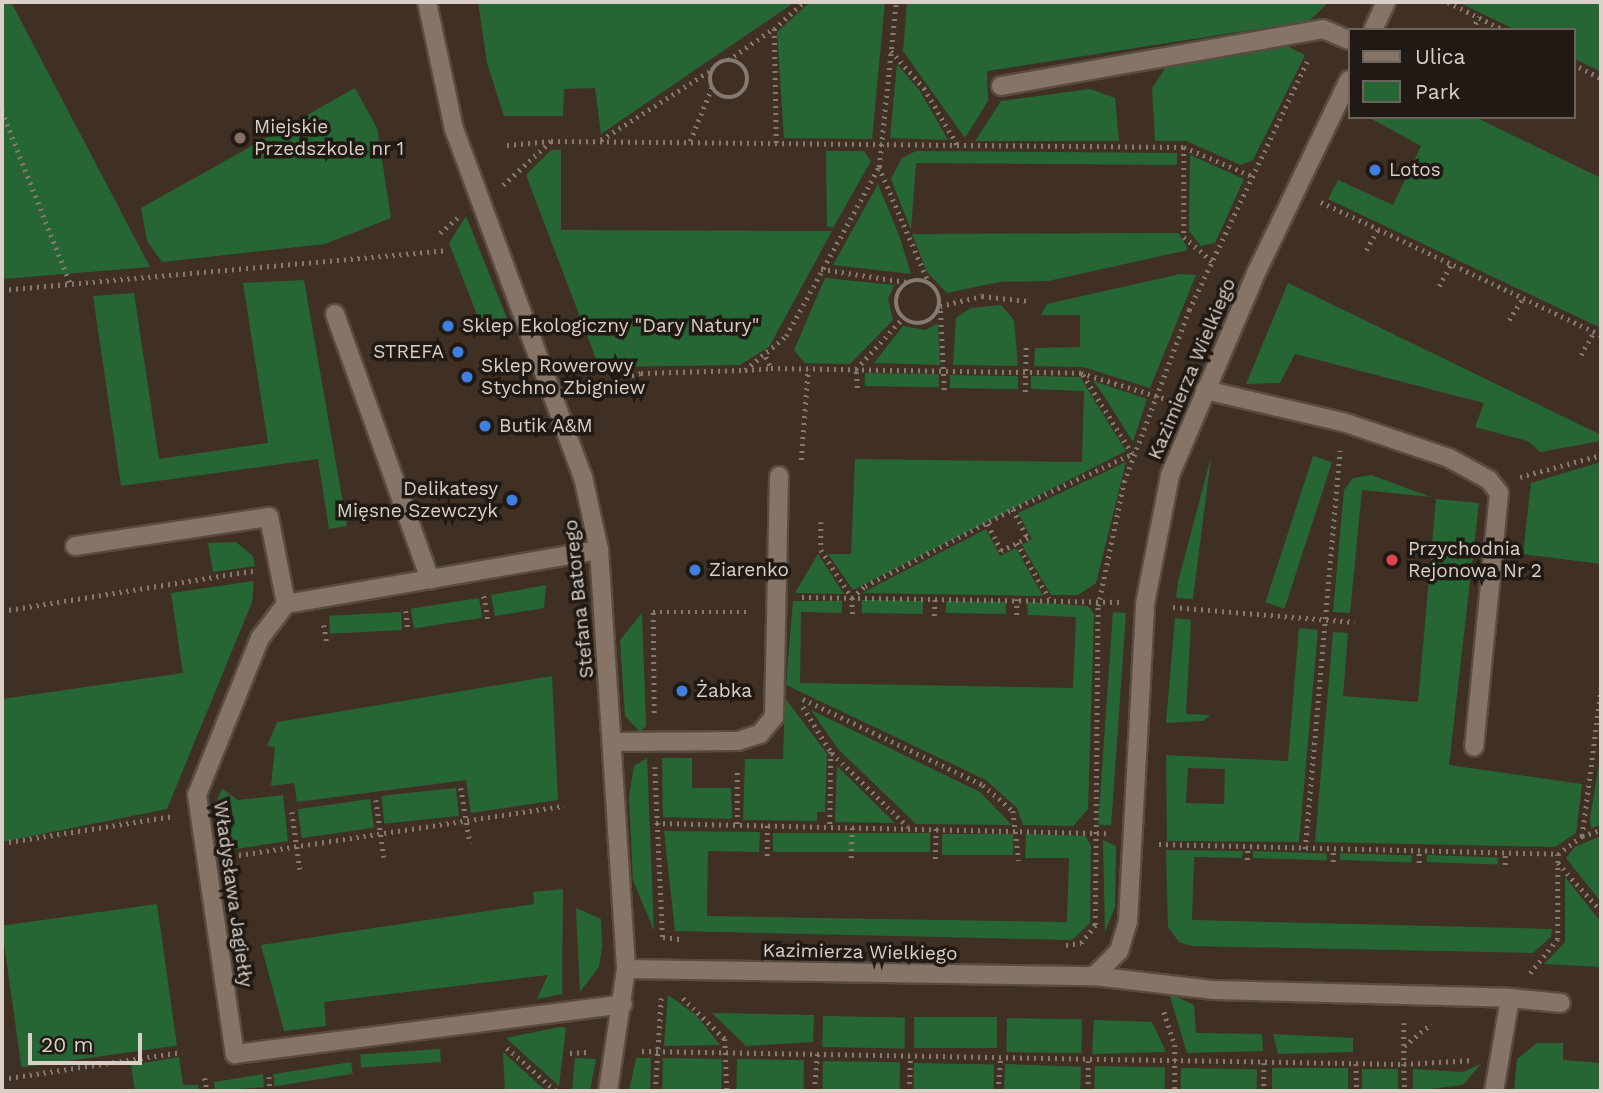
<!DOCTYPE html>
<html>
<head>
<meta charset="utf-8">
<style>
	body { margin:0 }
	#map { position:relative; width:1603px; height:1093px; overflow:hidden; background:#403024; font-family:"Work Sans",sans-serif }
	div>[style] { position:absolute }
	.green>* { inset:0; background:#266634; transform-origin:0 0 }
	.path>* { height:4.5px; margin-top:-2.25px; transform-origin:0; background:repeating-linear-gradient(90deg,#86796f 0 2px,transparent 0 7px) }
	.path>.ring { margin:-2.25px; padding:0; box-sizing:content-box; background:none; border:4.5px solid #86796f; border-radius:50% }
	.roads { filter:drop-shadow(2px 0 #584c41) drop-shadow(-2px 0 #584c41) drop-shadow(0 2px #584c41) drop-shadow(0 -2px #584c41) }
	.lane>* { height:18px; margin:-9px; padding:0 9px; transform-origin:9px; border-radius:9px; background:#867466 }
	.street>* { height:18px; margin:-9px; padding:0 9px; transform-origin:9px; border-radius:9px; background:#867466 }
	.dots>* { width:19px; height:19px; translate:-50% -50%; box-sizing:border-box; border:4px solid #211a14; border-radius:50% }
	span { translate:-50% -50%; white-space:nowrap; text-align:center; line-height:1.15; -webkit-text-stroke:7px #211a14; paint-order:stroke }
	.poi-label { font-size:19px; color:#dad0c8 }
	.left { translate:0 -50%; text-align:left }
	.right { translate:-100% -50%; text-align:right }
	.street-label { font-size:19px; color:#dad0c8 }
	.frame { position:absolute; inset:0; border:4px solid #dad0c8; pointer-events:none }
	.legend { position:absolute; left:1348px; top:28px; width:228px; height:91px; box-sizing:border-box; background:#211a14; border:2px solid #6b635c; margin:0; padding:9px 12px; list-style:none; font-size:21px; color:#dad0c8 }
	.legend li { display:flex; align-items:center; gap:14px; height:35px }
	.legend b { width:35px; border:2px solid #6b635c }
	.scale { position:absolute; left:28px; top:1033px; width:114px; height:32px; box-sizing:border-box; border:4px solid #dad0c8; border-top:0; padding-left:9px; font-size:21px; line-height:24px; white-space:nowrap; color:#dad0c8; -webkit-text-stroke:5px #211a14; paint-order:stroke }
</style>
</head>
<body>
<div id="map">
	<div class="green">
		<div style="clip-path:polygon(2px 2px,11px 2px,150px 267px,2px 279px)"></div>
		<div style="clip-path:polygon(478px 2px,795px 2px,601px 134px,595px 88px,564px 89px,563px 116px,504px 116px,487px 63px)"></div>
		<div style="clip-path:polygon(810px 2px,885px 2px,872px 139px,784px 138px,777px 32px)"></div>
		<div style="clip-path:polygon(907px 2px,1283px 3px,1329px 2px,1309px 21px,987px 71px,988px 101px,965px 138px,903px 51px)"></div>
		<div style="clip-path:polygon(1458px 2px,1601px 2px,1601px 72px,1573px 58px,1573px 30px,1516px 30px)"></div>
		<div style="clip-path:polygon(1287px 46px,1305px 55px,1253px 160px,1241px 165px,1186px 141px,1155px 141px,1152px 88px,1166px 67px)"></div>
		<div style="clip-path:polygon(897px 64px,920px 91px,948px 140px,890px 138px)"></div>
		<div style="clip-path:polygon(355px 88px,377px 128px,391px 218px,325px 244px,162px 262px,147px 241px,141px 208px)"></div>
		<div style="clip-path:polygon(1090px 89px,1115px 98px,1119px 141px,975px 141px,1001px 101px)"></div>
		<div style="clip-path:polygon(1368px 117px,1475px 117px,1601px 178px,1601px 328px,1328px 199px,1338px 180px,1393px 205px,1421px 146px)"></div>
		<div style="clip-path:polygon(551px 150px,561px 150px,561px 230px,832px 231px,769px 347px,740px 365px,599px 367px,526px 175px)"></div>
		<div style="clip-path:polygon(826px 151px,864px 151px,871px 161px,833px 228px,827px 226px)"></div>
		<div style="clip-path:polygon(916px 151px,1177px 153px,1177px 165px,916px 163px,911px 230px,891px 179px,902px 158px)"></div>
		<div style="clip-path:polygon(1190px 155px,1244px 179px,1215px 243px,1201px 246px,1189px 231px)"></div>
		<div style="clip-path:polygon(878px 184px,900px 238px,911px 274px,833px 265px)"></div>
		<div style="clip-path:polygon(466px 216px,510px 326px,485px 335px,449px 243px)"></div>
		<div style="clip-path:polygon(1179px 233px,1188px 250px,1048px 281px,999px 282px,947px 293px,927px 272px,912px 234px)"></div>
		<div style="clip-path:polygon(1180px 274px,1196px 275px,1150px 388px,1083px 367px,1034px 366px,1035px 348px,1080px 347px,1080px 315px,1041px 315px,1047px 304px)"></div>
		<div style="clip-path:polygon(825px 278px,894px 285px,888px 299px,893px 320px,850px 364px,805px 363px,794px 350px)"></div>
		<div style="clip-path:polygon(304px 280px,347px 526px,329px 529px,318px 459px,121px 486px,93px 296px,134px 293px,159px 459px,268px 443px,243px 283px)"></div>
		<div style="clip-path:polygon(1288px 283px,1601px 435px,1601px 441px,1540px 452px,1528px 441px,1475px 427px,1484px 403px,1295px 354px,1280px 383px,1246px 384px)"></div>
		<div style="clip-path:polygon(1001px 305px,1014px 320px,1018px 366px,953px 365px,956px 318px,971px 308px)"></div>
		<div style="clip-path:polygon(938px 323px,940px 365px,874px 363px,903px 326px,926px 330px)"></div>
		<div style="left:865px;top:373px;width:74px;height:13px;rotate:1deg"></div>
		<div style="left:950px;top:375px;width:68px;height:13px;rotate:1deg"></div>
		<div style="clip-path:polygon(1031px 376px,1080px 377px,1126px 451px,853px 590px,828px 554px,851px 554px,855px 459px,1082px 462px,1084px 391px,1031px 389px)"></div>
		<div style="clip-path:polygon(1093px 381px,1147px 399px,1133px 442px,1102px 393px)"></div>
		<div style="left:1313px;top:456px;width:20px;height:154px;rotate:18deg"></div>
		<div style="clip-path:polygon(1211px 457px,1193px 599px,1176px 598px,1178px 582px)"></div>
		<div style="clip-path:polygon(1126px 462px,1096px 583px,1078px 595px,1051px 595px,1022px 545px,1032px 539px,1018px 513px)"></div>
		<div style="clip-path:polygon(1601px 462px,1601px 564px,1523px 554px,1531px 483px)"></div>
		<div style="clip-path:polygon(1371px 475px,1431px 497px,1362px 490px,1350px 613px,1333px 612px,1344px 490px,1353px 478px)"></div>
		<div style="clip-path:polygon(1436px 499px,1479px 503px,1449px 765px,1582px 784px,1576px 833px,1555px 847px,1315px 842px,1333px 632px,1348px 633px,1343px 696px,1418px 702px)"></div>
		<div style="clip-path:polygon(986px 529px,1000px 556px,1016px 548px,1043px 596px,862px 593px)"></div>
		<div style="clip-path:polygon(236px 542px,253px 556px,255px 566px,213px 572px,208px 543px)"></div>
		<div style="clip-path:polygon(818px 554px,844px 594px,795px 593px)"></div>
		<div style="clip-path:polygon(254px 581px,252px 602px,167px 809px,2px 842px,2px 699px,183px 673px,171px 593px)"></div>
		<div style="clip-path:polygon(546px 585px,544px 608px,495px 616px,491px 595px)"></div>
		<div style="left:479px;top:598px;width:20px;height:69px;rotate:81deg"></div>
		<div style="left:862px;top:600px;width:61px;height:13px;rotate:1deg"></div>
		<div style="clip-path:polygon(793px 601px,842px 601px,842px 613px,801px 612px,800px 683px,1073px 688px,1076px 617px,1028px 615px,1027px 602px,1088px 606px,1094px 614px,1088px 809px,1073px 826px,1023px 825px,1017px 808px,986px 780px,786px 685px)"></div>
		<div style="left:946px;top:601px;width:60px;height:12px;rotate:1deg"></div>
		<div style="left:401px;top:612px;width:18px;height:72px;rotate:87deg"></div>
		<div style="left:1113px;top:612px;width:13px;height:213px;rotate:4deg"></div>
		<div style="clip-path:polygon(642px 613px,646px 726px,640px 732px,625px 716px,620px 640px)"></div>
		<div style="clip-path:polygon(1175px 618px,1191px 620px,1186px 714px,1210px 715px,1203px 721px,1166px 723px)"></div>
		<div style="clip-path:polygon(evenodd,1299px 628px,1318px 630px,1299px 842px,1167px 841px,1166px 755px,1288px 761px,1299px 628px,1188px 768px,1225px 769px,1224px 804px,1186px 803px,1188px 768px)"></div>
		<div style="clip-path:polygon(552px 676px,558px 800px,471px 813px,466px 780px,297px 802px,294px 783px,271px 786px,275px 747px,267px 746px,277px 722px)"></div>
		<div style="clip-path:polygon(785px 698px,827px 754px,825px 812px,817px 812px,817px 821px,743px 820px,745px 759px,783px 759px)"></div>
		<div style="clip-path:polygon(811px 710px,980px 792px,1012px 825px,916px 824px,838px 749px)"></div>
		<div style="clip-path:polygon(1601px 752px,1601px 825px,1591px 828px,1590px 818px)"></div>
		<div style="clip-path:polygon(647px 758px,654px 931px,633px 880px,629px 797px,634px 766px)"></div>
		<div style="clip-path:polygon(662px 758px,692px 758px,692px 788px,731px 788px,732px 819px,663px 817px)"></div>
		<div style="clip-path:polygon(837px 766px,895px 823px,835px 822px)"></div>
		<div style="left:456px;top:788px;width:28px;height:75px;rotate:84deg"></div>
		<div style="clip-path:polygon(222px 789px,238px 800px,283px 795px,288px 841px,223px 851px,216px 802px)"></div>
		<div style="left:370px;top:799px;width:29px;height:73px;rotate:82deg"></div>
		<div style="clip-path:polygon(664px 831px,760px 832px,759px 852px,708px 851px,707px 916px,1067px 922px,1069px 858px,1025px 858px,1026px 834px,1086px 836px,1091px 846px,1090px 923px,1072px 940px,675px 931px)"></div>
		<div style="left:773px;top:833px;width:157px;height:19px"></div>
		<div style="left:942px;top:834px;width:71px;height:21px"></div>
		<div style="clip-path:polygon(1601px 836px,1601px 902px,1566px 858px,1575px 847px)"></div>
		<div style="clip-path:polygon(1103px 840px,1116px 846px,1115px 907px,1105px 932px)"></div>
		<div style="clip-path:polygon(1166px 850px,1243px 851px,1242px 858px,1194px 857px,1192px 920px,1552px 929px,1551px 937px,1533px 953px,1192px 946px,1179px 942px,1168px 927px)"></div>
		<div style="left:1253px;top:851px;width:74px;height:7px;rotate:2deg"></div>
		<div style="left:1340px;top:853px;width:72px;height:7px;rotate:2deg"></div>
		<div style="left:1427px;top:855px;width:71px;height:7px;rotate:2deg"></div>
		<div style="clip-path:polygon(1565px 877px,1601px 922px,1601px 967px,1544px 964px,1565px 942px)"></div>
		<div style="clip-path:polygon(563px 889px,562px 994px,537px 999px,548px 975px,324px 1002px,326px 1026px,284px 1031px,261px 945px,534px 904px,533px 892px)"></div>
		<div style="left:157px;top:904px;width:143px;height:157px;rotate:82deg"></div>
		<div style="clip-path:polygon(576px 908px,601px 919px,602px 946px,599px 967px,580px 992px)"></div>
		<div style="clip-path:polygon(1169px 993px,1194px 1005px,1196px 1033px,1262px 1034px,1263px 1051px,1187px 1053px)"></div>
		<div style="clip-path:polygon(668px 995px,696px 1015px,720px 1045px,664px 1046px)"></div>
		<div style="clip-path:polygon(712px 1013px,814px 1015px,813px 1042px,746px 1046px)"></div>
		<div style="left:823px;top:1016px;width:82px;height:31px;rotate:1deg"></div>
		<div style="left:914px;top:1017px;width:83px;height:31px"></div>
		<div style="left:1007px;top:1018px;width:75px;height:34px;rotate:1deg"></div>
		<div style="clip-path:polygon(1094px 1020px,1152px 1022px,1166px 1052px,1092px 1054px)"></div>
		<div style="clip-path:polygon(566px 1028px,559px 1086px,506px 1038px,560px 1027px)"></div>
		<div style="clip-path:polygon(1273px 1034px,1353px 1038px,1353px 1052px,1278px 1054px)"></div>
		<div style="clip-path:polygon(1537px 1043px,1563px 1043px,1563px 1060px,1601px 1063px,1601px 1091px,1514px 1091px,1517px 1059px)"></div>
		<div style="left:440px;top:1049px;width:13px;height:80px;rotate:86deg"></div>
		<div style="clip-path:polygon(503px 1052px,546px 1091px,505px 1091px)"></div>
		<div style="clip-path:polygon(179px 1057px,183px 1085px,198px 1085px,199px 1091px,135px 1091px,131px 1065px)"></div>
		<div style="clip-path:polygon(575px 1058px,596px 1059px,590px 1091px,572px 1091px)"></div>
		<div style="clip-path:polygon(636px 1058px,651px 1058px,650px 1091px,629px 1091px)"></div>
		<div style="left:663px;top:1058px;width:59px;height:33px;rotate:1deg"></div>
		<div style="left:737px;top:1059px;width:67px;height:32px;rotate:1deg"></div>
		<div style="left:823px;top:1061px;width:77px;height:30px;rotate:1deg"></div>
		<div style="left:351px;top:1062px;width:12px;height:79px;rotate:81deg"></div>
		<div style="left:914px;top:1063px;width:80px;height:28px;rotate:1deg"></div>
		<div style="left:1005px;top:1064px;width:76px;height:27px;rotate:2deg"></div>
		<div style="clip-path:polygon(1481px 1064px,1463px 1085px,1413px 1091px,1413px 1069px,1463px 1072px)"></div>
		<div style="left:1095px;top:1066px;width:70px;height:25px;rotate:1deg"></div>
		<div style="left:1181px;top:1068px;width:76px;height:23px;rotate:1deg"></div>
		<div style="left:1348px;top:1068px;width:23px;height:76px;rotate:90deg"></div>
		<div style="left:1362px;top:1069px;width:36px;height:22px"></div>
		<div style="clip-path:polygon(263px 1074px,264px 1087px,215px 1091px,214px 1082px)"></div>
	</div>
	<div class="path">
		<div style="left:1448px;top:2px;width:63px;rotate:26.6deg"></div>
		<div style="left:1472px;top:30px;width:15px;rotate:-62deg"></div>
		<div style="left:891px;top:51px;width:50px;rotate:48.3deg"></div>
		<div style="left:924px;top:88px;width:67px;rotate:59.6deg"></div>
		<div style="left:728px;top:60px;width:55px;rotate:-34.6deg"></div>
		<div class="ring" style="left:710px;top:60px;width:33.5px;height:33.5px"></div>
		<div style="left:1573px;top:64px;width:31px;rotate:27deg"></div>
		<div style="left:2px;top:111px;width:187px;rotate:68.4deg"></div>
		<div style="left:601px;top:140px;width:133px;rotate:-32.4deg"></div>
		<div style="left:690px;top:141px;width:58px;rotate:-67.8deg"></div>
		<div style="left:776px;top:143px;width:114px;rotate:-91deg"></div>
		<div style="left:774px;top:29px;width:40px;rotate:-42deg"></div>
		<div style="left:507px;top:145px;width:43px;rotate:-5.3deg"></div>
		<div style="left:1184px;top:147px;width:90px;rotate:90deg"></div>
		<div style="left:1184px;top:237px;width:37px;rotate:41deg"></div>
		<div style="left:879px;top:167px;width:124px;rotate:66.7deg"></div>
		<div style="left:503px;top:185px;width:65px;rotate:-42.5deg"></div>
		<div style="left:551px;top:141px;width:633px;rotate:0.54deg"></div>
		<div style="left:1184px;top:147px;width:74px;rotate:23.1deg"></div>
		<div style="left:1321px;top:202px;width:310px;rotate:25.4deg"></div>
		<div style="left:440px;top:233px;width:23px;rotate:-41deg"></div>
		<div style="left:1366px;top:250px;width:24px;rotate:-60deg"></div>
		<div style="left:821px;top:269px;width:86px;rotate:8.7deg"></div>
		<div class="ring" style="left:896px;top:280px;width:39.5px;height:39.5px"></div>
		<div style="left:1439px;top:286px;width:25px;rotate:-61deg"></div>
		<div style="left:2px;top:290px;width:446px;rotate:-5.1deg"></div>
		<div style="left:1509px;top:320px;width:26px;rotate:-58deg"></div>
		<div style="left:1581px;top:355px;width:26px;rotate:-61deg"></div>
		<div style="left:766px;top:357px;width:12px;rotate:66deg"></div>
		<div style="left:771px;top:368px;width:310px;rotate:0.9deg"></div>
		<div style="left:1081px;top:373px;width:96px;rotate:16.9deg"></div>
		<div style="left:745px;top:370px;width:26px;rotate:-4deg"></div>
		<div style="left:598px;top:384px;width:44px;rotate:-14.3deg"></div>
		<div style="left:641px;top:373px;width:104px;rotate:-1.7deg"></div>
		<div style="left:745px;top:370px;width:53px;rotate:-39.7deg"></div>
		<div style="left:786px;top:336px;width:193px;rotate:-61.2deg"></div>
		<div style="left:879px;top:167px;width:166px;rotate:-84.1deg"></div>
		<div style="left:857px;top:388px;width:19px;rotate:-93deg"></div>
		<div style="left:856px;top:369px;width:68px;rotate:-47.4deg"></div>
		<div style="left:944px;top:390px;width:84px;rotate:-92.7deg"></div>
		<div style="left:940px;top:306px;width:43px;rotate:-13.4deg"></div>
		<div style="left:982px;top:296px;width:45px;rotate:6.3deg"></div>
		<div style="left:1025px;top:392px;width:49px;rotate:-88.8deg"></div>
		<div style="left:801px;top:460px;width:91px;rotate:-85.6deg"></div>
		<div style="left:1520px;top:477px;width:84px;rotate:-15.2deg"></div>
		<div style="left:1013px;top:509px;width:131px;rotate:-24.8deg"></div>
		<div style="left:1132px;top:454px;width:94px;rotate:-122deg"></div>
		<div style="left:821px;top:522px;width:28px;rotate:90deg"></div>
		<div style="left:821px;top:550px;width:57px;rotate:57.1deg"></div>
		<div style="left:852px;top:598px;width:18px;rotate:87deg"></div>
		<div style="left:1017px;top:543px;width:64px;rotate:59.8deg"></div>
		<div style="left:484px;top:596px;width:23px;rotate:80deg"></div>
		<div style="left:802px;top:597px;width:317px;rotate:0.9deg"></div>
		<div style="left:852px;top:598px;width:18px;rotate:-43deg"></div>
		<div style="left:865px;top:586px;width:167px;rotate:-27.5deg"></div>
		<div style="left:1013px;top:509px;width:33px;rotate:63deg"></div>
		<div style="left:1028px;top:538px;width:30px;rotate:154deg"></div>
		<div style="left:1001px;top:551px;width:31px;rotate:-117deg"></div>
		<div style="left:1017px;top:599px;width:19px;rotate:90deg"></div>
		<div style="left:1173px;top:607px;width:182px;rotate:4.7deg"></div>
		<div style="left:2px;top:611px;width:254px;rotate:-9.1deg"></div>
		<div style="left:406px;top:611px;width:20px;rotate:84deg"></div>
		<div style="left:934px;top:616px;width:18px;rotate:-87deg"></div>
		<div style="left:324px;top:625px;width:19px;rotate:81deg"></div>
		<div style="left:803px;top:699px;width:199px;rotate:25.5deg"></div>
		<div style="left:983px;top:785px;width:40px;rotate:41deg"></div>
		<div style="left:1013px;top:811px;width:50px;rotate:83.2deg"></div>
		<div style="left:803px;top:707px;width:53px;rotate:58.1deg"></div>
		<div style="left:831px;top:752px;width:74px;rotate:90.8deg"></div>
		<div style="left:654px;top:713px;width:101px;rotate:-90.6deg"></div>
		<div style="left:653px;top:612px;width:96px"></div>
		<div style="left:832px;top:753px;width:106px;rotate:44.2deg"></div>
		<div style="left:655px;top:767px;width:173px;rotate:87.4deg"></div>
		<div style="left:461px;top:788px;width:56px;rotate:80.7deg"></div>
		<div style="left:376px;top:800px;width:58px;rotate:82deg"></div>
		<div style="left:292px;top:812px;width:58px;rotate:82deg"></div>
		<div style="left:656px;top:823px;width:450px;rotate:1.3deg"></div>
		<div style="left:737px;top:824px;width:55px;rotate:-90deg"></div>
		<div style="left:1582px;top:836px;width:20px;rotate:-18deg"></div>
		<div style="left:2px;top:843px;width:174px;rotate:-8.9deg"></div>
		<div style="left:1159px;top:844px;width:399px;rotate:1.4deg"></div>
		<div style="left:1558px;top:854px;width:85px;rotate:90deg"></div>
		<div style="left:1558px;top:939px;width:45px;rotate:128.7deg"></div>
		<div style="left:1305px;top:849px;width:400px;rotate:-85deg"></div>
		<div style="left:1558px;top:854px;width:30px;rotate:-37deg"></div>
		<div style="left:1582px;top:836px;width:149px;rotate:-82.7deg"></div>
		<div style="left:232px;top:856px;width:336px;rotate:-8.6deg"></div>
		<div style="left:767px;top:856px;width:32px;rotate:-90deg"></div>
		<div style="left:851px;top:858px;width:32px;rotate:-88deg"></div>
		<div style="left:935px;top:859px;width:32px;rotate:-88deg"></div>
		<div style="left:1247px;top:860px;width:13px;rotate:-86deg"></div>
		<div style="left:1333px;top:862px;width:13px;rotate:-90deg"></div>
		<div style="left:1419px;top:863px;width:12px;rotate:-90deg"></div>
		<div style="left:1558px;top:863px;width:64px;rotate:48.1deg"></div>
		<div style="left:1505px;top:865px;width:13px;rotate:-90deg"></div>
		<div style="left:663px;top:937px;width:17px;rotate:7deg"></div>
		<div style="left:1066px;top:945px;width:15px;rotate:-8deg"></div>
		<div style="left:1081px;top:943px;width:23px;rotate:-52deg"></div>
		<div style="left:1095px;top:925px;width:319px;rotate:-89.5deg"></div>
		<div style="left:1098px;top:606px;width:127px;rotate:-78.2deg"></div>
		<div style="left:1124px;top:482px;width:184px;rotate:-69.3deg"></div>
		<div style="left:1189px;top:310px;width:278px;rotate:-64.6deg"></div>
		<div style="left:683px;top:998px;width:59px;rotate:44.3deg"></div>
		<div style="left:725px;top:1039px;width:52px;rotate:87.8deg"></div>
		<div style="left:1164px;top:1012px;width:35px;rotate:72deg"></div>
		<div style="left:1175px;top:1045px;width:46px;rotate:90deg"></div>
		<div style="left:1404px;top:1023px;width:41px;rotate:90deg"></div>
		<div style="left:1404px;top:1064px;width:69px;rotate:-3.3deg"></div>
		<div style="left:1404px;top:1046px;width:35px;rotate:-39deg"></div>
		<div style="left:507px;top:1048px;width:65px;rotate:41.3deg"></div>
		<div style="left:642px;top:1051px;width:762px;rotate:0.98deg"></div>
		<div style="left:1404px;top:1064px;width:27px;rotate:88deg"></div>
		<div style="left:570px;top:1053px;width:18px;rotate:-3deg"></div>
		<div style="left:1264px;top:1063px;width:28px;rotate:90deg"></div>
		<div style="left:1356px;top:1064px;width:27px;rotate:88deg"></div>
		<div style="left:269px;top:1077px;width:11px;rotate:85deg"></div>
		<div style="left:205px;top:1078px;width:13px;rotate:81deg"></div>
		<div style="left:2px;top:1079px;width:182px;rotate:-8.5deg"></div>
		<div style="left:655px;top:1091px;width:93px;rotate:-86.3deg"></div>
		<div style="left:814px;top:1091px;width:37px;rotate:-85deg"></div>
		<div style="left:909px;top:1091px;width:34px;rotate:-88deg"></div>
		<div style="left:998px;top:1091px;width:32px;rotate:-86deg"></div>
		<div style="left:1088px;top:1091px;width:30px;rotate:-90deg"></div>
	</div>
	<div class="roads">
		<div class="lane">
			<div style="left:1001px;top:86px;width:327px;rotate:-10deg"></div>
			<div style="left:1323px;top:29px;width:28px;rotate:23deg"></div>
			<div style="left:335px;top:314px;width:282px;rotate:70.3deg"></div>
			<div style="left:1205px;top:390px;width:142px;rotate:13.1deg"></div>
			<div style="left:1343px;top:422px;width:112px;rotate:18.8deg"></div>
			<div style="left:1449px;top:458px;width:46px;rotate:28.8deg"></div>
			<div style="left:1489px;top:480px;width:16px;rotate:52deg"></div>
			<div style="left:1499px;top:493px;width:255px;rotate:95.6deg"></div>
			<div style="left:75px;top:546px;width:196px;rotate:-8.5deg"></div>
			<div style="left:269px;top:517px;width:89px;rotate:78.9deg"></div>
			<div style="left:613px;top:742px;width:125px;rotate:-0.5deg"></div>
			<div style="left:738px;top:741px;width:23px;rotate:-18deg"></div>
			<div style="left:760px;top:734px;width:22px;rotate:-51deg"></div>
			<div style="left:774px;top:717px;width:241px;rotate:-88.8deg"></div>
			<div style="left:1494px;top:1091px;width:94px;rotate:-80.2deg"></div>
			<div style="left:1510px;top:998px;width:51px;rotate:5.6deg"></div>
		</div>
		<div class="street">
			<div style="left:427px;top:2px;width:130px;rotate:78deg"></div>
			<div style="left:454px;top:129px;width:371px;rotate:69.7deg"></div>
			<div style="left:583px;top:477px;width:75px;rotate:77.6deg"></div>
			<div style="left:599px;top:550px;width:420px;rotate:86.3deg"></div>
			<div style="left:626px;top:969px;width:123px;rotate:98.4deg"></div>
			<div style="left:1373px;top:30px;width:31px;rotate:-65deg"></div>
			<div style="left:599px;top:550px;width:318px;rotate:170.2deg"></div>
			<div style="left:286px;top:604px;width:43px;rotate:127.4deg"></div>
			<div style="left:260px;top:638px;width:169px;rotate:111.9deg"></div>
			<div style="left:197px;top:795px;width:262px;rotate:81.7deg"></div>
			<div style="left:235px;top:1054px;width:391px;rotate:-7.3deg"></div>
			<div style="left:626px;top:969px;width:468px;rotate:0.9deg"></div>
			<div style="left:1094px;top:976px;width:121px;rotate:6.7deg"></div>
			<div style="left:1214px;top:990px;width:296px;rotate:1.5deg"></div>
			<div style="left:1094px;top:976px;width:35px;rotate:-45deg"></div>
			<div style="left:1119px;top:951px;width:31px;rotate:-73deg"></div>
			<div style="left:1128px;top:921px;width:317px;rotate:-86.9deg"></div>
			<div style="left:1145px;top:604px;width:131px;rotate:-79deg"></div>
			<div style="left:1170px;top:475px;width:222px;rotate:-66.9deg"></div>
			<div style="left:1257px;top:271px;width:212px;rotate:-64.3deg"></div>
		</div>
	</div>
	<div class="dots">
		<div style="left:240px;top:138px;background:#8d6e63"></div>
		<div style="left:1375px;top:170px;background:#3f7fe0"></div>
		<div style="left:448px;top:326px;background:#3f7fe0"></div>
		<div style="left:458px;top:352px;background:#3f7fe0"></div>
		<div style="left:467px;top:377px;background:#3f7fe0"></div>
		<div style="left:485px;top:426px;background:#3f7fe0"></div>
		<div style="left:512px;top:500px;background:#3f7fe0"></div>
		<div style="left:1392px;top:560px;background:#e0444e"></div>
		<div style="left:695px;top:570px;background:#3f7fe0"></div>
		<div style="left:682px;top:691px;background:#3f7fe0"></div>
	</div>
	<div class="poi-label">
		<span class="left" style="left:254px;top:138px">Miejskie<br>Przedszkole nr 1</span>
		<span class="left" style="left:1389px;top:170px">Lotos</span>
		<span class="left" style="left:462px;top:326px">Sklep Ekologiczny "Dary Natury"</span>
		<span class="right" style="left:444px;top:352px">STREFA</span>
		<span class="left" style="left:481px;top:377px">Sklep Rowerowy<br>Stychno Zbigniew</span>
		<span class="left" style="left:499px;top:426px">Butik A&amp;M</span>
		<span class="right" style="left:498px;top:500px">Delikatesy<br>Mięsne Szewczyk</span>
		<span class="left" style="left:1408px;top:560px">Przychodnia<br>Rejonowa Nr 2</span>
		<span class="left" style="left:709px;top:570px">Ziarenko</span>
		<span class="left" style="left:696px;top:691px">Żabka</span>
	</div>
	<div class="street-label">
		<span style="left:1192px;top:369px;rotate:-67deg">Kazimierza Wielkiego</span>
		<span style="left:579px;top:599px;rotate:-96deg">Stefana Batorego</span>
		<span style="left:233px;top:894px;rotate:82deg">Władysława Jagiełły</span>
		<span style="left:860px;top:952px;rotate:1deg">Kazimierza Wielkiego</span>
	</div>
	<div class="frame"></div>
	<ul class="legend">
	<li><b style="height:9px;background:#867466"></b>Ulica</li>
	<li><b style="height:19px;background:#266634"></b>Park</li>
	</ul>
	<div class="scale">20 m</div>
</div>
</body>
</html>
